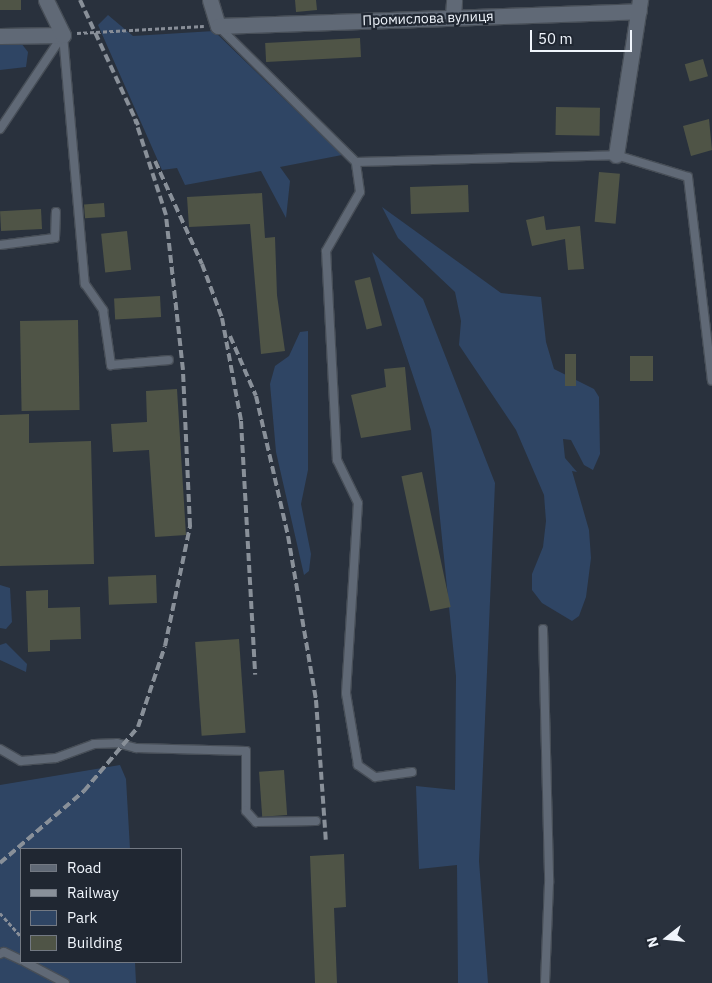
<!DOCTYPE html>
<html>
<head>
<meta charset="utf-8">
<style>
	body { margin:0 }
	#map { position:relative; width:712px; height:983px; overflow:hidden; background:#29313d; font-family:"IBM Plex Sans",sans-serif }
	div>[style] { position:absolute }
	.green>* { inset:0; background:#2f4564 }
	.building>* { inset:0; background:#4f5446; transform-origin:0 0 }
	.path>* { height:2.5px; margin-top:-1.25px; transform-origin:0; background:repeating-linear-gradient(90deg,#888e98 0 4px,transparent 0 6.5px) }
	.roads { filter:drop-shadow(1px 0 #474e57) drop-shadow(-1px 0 #474e57) drop-shadow(0 1px #474e57) drop-shadow(0 -1px #474e57) }
	.lane>* { height:8px; margin:-4px; padding:0 4px; transform-origin:4px; border-radius:4px; background:#606976 }
	.street>* { height:15px; margin:-7.5px; padding:0 7.5px; transform-origin:7.5px; border-radius:7.5px; background:#606976 }
	.rail>* { height:4px; margin-top:-2px; transform-origin:0; background:repeating-linear-gradient(90deg,#899099 0 8px,transparent 0 12px) }
	span { translate:-50% -50%; white-space:nowrap; text-align:center; line-height:1.15; -webkit-text-stroke:4.5px #202732; paint-order:stroke }
	.street-label { font-size:14px; color:#f0f5fc }
	.legend { position:absolute; left:20px; top:848px; width:162px; height:115px; box-sizing:border-box; background:#202732; border:1px solid #737983; margin:0; padding:6px 9px; list-style:none; font-size:15px; color:#f0f5fc }
	.legend li { display:flex; align-items:center; gap:10px; height:25px }
	.legend b { width:25px; border:1px solid #737983 }
	.north { position:absolute; left:642px; top:913px; width:50px; height:50px; -webkit-text-stroke:4px #202732; paint-order:stroke; rotate:254deg; font-size:14px; font-weight:700; line-height:20px; text-align:center; color:#f0f5fc }
	.north::after { content:''; display:block; margin:auto; width:18px; height:22px; background:#f0f5fc; clip-path:polygon(50% 0,100% 100%,50% 72%,0 100%) }
	.scale { position:absolute; left:530px; top:30px; width:102px; height:22px; box-sizing:border-box; border:2px solid #f0f5fc; border-top:0; padding-left:6px; font-size:15px; line-height:18px; white-space:nowrap; color:#f0f5fc; -webkit-text-stroke:4px #202732; paint-order:stroke }
</style>
</head>
<body>
<div id="map">
	<div class="green">
		<div style="clip-path:polygon(108px 15px,133px 36px,214px 31px,342px 155px,280px 167px,290px 181px,286px 218px,261px 171px,185px 185px,177px 168px,162px 170px,98px 25px)"></div>
		<div style="clip-path:polygon(0 36px,18px 39px,28px 52px,26px 67px,0 70px)"></div>
		<div style="clip-path:polygon(382px 207px,501px 293px,541px 297px,546px 342px,554px 369px,594px 389px,599px 397px,600px 454px,593px 470px,584px 465px,571px 440px,563px 439px,565px 458px,577px 472px,572px 471px,589px 530px,591px 558px,586px 597px,579px 616px,572px 621px,542px 603px,532px 590px,532px 574px,543px 547px,546px 521px,544px 495px,516px 430px,459px 345px,461px 321px,455px 292px,398px 238px)"></div>
		<div style="clip-path:polygon(372px 252px,423px 299px,495px 483px,479px 861px,488px 983px,458px 983px,457px 865px,419px 869px,416px 786px,455px 790px,456px 676px,431px 430px)"></div>
		<div style="clip-path:polygon(308px 331px,308px 470px,301px 504px,311px 554px,309px 571px,304px 575px,276px 452px,270px 384px,275px 366px,289px 356px,300px 332px)"></div>
		<div style="clip-path:polygon(0 585px,10px 588px,12px 622px,6px 629px,0 628px)"></div>
		<div style="clip-path:polygon(6px 643px,27px 664px,26px 672px,0 660px,0 645px)"></div>
		<div style="clip-path:polygon(120px 765px,126px 779px,130px 849px,21px 849px,21px 962px,135px 962px,136px 983px,0 983px,0 785px)"></div>
	</div>
	<div class="building">
		<div style="left:0;top:0;width:21px;height:10px"></div>
		<div style="clip-path:polygon(295px 0,316px 0,317px 10px,296px 12px)"></div>
		<div style="left:360px;top:38px;width:19px;height:95px;rotate:87deg"></div>
		<div style="left:703px;top:59px;width:18px;height:19px;rotate:74deg"></div>
		<div style="left:556px;top:107px;width:44px;height:28px;rotate:1deg"></div>
		<div style="clip-path:polygon(709px 119px,712px 150px,691px 156px,683px 126px)"></div>
		<div style="left:599px;top:172px;width:21px;height:50px;rotate:5deg"></div>
		<div style="left:468px;top:185px;width:27px;height:58px;rotate:88deg"></div>
		<div style="clip-path:polygon(262px 193px,265px 238px,275px 237px,277px 295px,285px 351px,261px 354px,250px 224px,189px 227px,187px 197px)"></div>
		<div style="left:104px;top:203px;width:14px;height:20px;rotate:86deg"></div>
		<div style="left:41px;top:209px;width:20px;height:41px;rotate:87deg"></div>
		<div style="clip-path:polygon(544px 216px,546px 230px,580px 226px,584px 269px,568px 270px,565px 239px,532px 246px,526px 220px)"></div>
		<div style="left:127px;top:231px;width:39px;height:26px;rotate:84deg"></div>
		<div style="left:370px;top:277px;width:50px;height:16px;rotate:76deg"></div>
		<div style="left:160px;top:296px;width:21px;height:46px;rotate:87deg"></div>
		<div style="left:78px;top:320px;width:90px;height:58px;rotate:89deg"></div>
		<div style="left:565px;top:354px;width:11px;height:32px"></div>
		<div style="left:653px;top:356px;width:25px;height:23px;rotate:90deg"></div>
		<div style="clip-path:polygon(405px 367px,411px 430px,361px 438px,351px 395px,386px 387px,384px 369px)"></div>
		<div style="clip-path:polygon(177px 389px,186px 535px,155px 537px,149px 450px,113px 452px,111px 424px,147px 422px,146px 391px)"></div>
		<div style="clip-path:polygon(29px 414px,29px 443px,91px 441px,94px 564px,0 566px,0 415px)"></div>
		<div style="left:422px;top:472px;width:138px;height:21px;rotate:78deg"></div>
		<div style="left:156px;top:575px;width:28px;height:48px;rotate:88deg"></div>
		<div style="clip-path:polygon(48px 590px,48px 608px,80px 607px,81px 639px,50px 640px,50px 651px,28px 652px,26px 591px)"></div>
		<div style="left:239px;top:639px;width:94px;height:44px;rotate:86deg"></div>
		<div style="left:284px;top:770px;width:45px;height:25px;rotate:86deg"></div>
		<div style="clip-path:polygon(344px 854px,346px 907px,334px 908px,337px 983px,315px 983px,310px 856px)"></div>
	</div>
	<div class="path">
		<div style="left:77px;top:33px;width:127px;rotate:-3.2deg"></div>
		<div style="left:0;top:913px;width:31px;rotate:48deg"></div>
	</div>
	<div class="roads">
		<div class="lane">
			<div style="left:219px;top:27px;width:192px;rotate:44.6deg"></div>
			<div style="left:63px;top:35px;width:250px;rotate:85deg"></div>
			<div style="left:85px;top:284px;width:32px;rotate:55deg"></div>
			<div style="left:103px;top:310px;width:56px;rotate:81.7deg"></div>
			<div style="left:111px;top:365px;width:58px;rotate:-4.9deg"></div>
			<div style="left:0;top:129px;width:113px;rotate:-56.2deg"></div>
			<div style="left:0;top:245px;width:55px;rotate:-7.3deg"></div>
			<div style="left:55px;top:238px;width:26px;rotate:-88deg"></div>
			<div style="left:543px;top:629px;width:254px;rotate:88.6deg"></div>
			<div style="left:549px;top:883px;width:100px;rotate:92.3deg"></div>
			<div style="left:0;top:749px;width:24px;rotate:30deg"></div>
			<div style="left:21px;top:761px;width:35px;rotate:-5deg"></div>
			<div style="left:56px;top:758px;width:40px;rotate:-20.2deg"></div>
			<div style="left:94px;top:744px;width:23px;rotate:-2deg"></div>
			<div style="left:117px;top:743px;width:20px;rotate:15deg"></div>
			<div style="left:136px;top:748px;width:110px;rotate:1.6deg"></div>
			<div style="left:246px;top:751px;width:60px;rotate:90deg"></div>
			<div style="left:246px;top:811px;width:15px;rotate:48deg"></div>
			<div style="left:256px;top:822px;width:60px;rotate:-1deg"></div>
			<div style="left:412px;top:772px;width:37px;rotate:172deg"></div>
			<div style="left:375px;top:777px;width:21px;rotate:-145deg"></div>
			<div style="left:358px;top:765px;width:73px;rotate:-99.5deg"></div>
			<div style="left:346px;top:693px;width:190px;rotate:-86.4deg"></div>
			<div style="left:358px;top:503px;width:48px;rotate:-116deg"></div>
			<div style="left:337px;top:460px;width:209px;rotate:-93deg"></div>
			<div style="left:326px;top:251px;width:68px;rotate:-60deg"></div>
			<div style="left:360px;top:192px;width:30px;rotate:-98deg"></div>
			<div style="left:356px;top:162px;width:260px;rotate:-1.5deg"></div>
			<div style="left:616px;top:155px;width:75px;rotate:17deg"></div>
			<div style="left:688px;top:177px;width:205px;rotate:83.3deg"></div>
			<div style="left:0;top:954px;width:4px;rotate:-27deg"></div>
			<div style="left:4px;top:952px;width:19px;rotate:25deg"></div>
			<div style="left:25px;top:962px;width:45px;rotate:27.7deg"></div>
		</div>
		<div class="street">
			<div style="left:210px;top:0;width:27px;rotate:73deg"></div>
			<div style="left:218px;top:26px;width:421px;rotate:-2deg"></div>
			<div style="left:453px;top:16px;width:16px;rotate:-86deg"></div>
			<div style="left:0;top:36px;width:63px;rotate:-0.9deg"></div>
			<div style="left:63px;top:35px;width:39px;rotate:-116deg"></div>
			<div style="left:616px;top:155px;width:157px;rotate:-81.2deg"></div>
		</div>
	</div>
	<div class="rail">
		<div style="left:80px;top:0;width:138px;rotate:65.1deg"></div>
		<div style="left:155px;top:161px;width:113px;rotate:65.5deg"></div>
		<div style="left:202px;top:264px;width:58px;rotate:69.7deg"></div>
		<div style="left:222px;top:318px;width:105px;rotate:79.5deg"></div>
		<div style="left:241px;top:421px;width:254px;rotate:86.8deg"></div>
		<div style="left:230px;top:336px;width:65px;rotate:66.6deg"></div>
		<div style="left:256px;top:396px;width:144px;rotate:77.1deg"></div>
		<div style="left:288px;top:536px;width:166px;rotate:80.3deg"></div>
		<div style="left:316px;top:700px;width:143px;rotate:86deg"></div>
		<div style="left:0;top:863px;width:111px;rotate:-40.6deg"></div>
		<div style="left:84px;top:791px;width:84px;rotate:-49.8deg"></div>
		<div style="left:138px;top:727px;width:85px;rotate:-71.6deg"></div>
		<div style="left:165px;top:646px;width:123px;rotate:-78.2deg"></div>
		<div style="left:190px;top:526px;width:156px;rotate:-92.6deg"></div>
		<div style="left:183px;top:370px;width:156px;rotate:-96.3deg"></div>
		<div style="left:166px;top:215px;width:101px;rotate:-107.9deg"></div>
	</div>
	<div class="street-label">
		<span style="left:428px;top:18px;rotate:-2deg">Промислова вулиця</span>
	</div>
	<ul class="legend">
	<li><b style="height:6px;background:#606976"></b>Road</li>
	<li><b style="height:6px;background:#899099"></b>Railway</li>
	<li><b style="height:14px;background:#2f4564"></b>Park</li>
	<li><b style="height:14px;background:#4f5446"></b>Building</li>
	</ul>
	<div class="north">N</div>
	<div class="scale">50 m</div>
</div>
</body>
</html>
